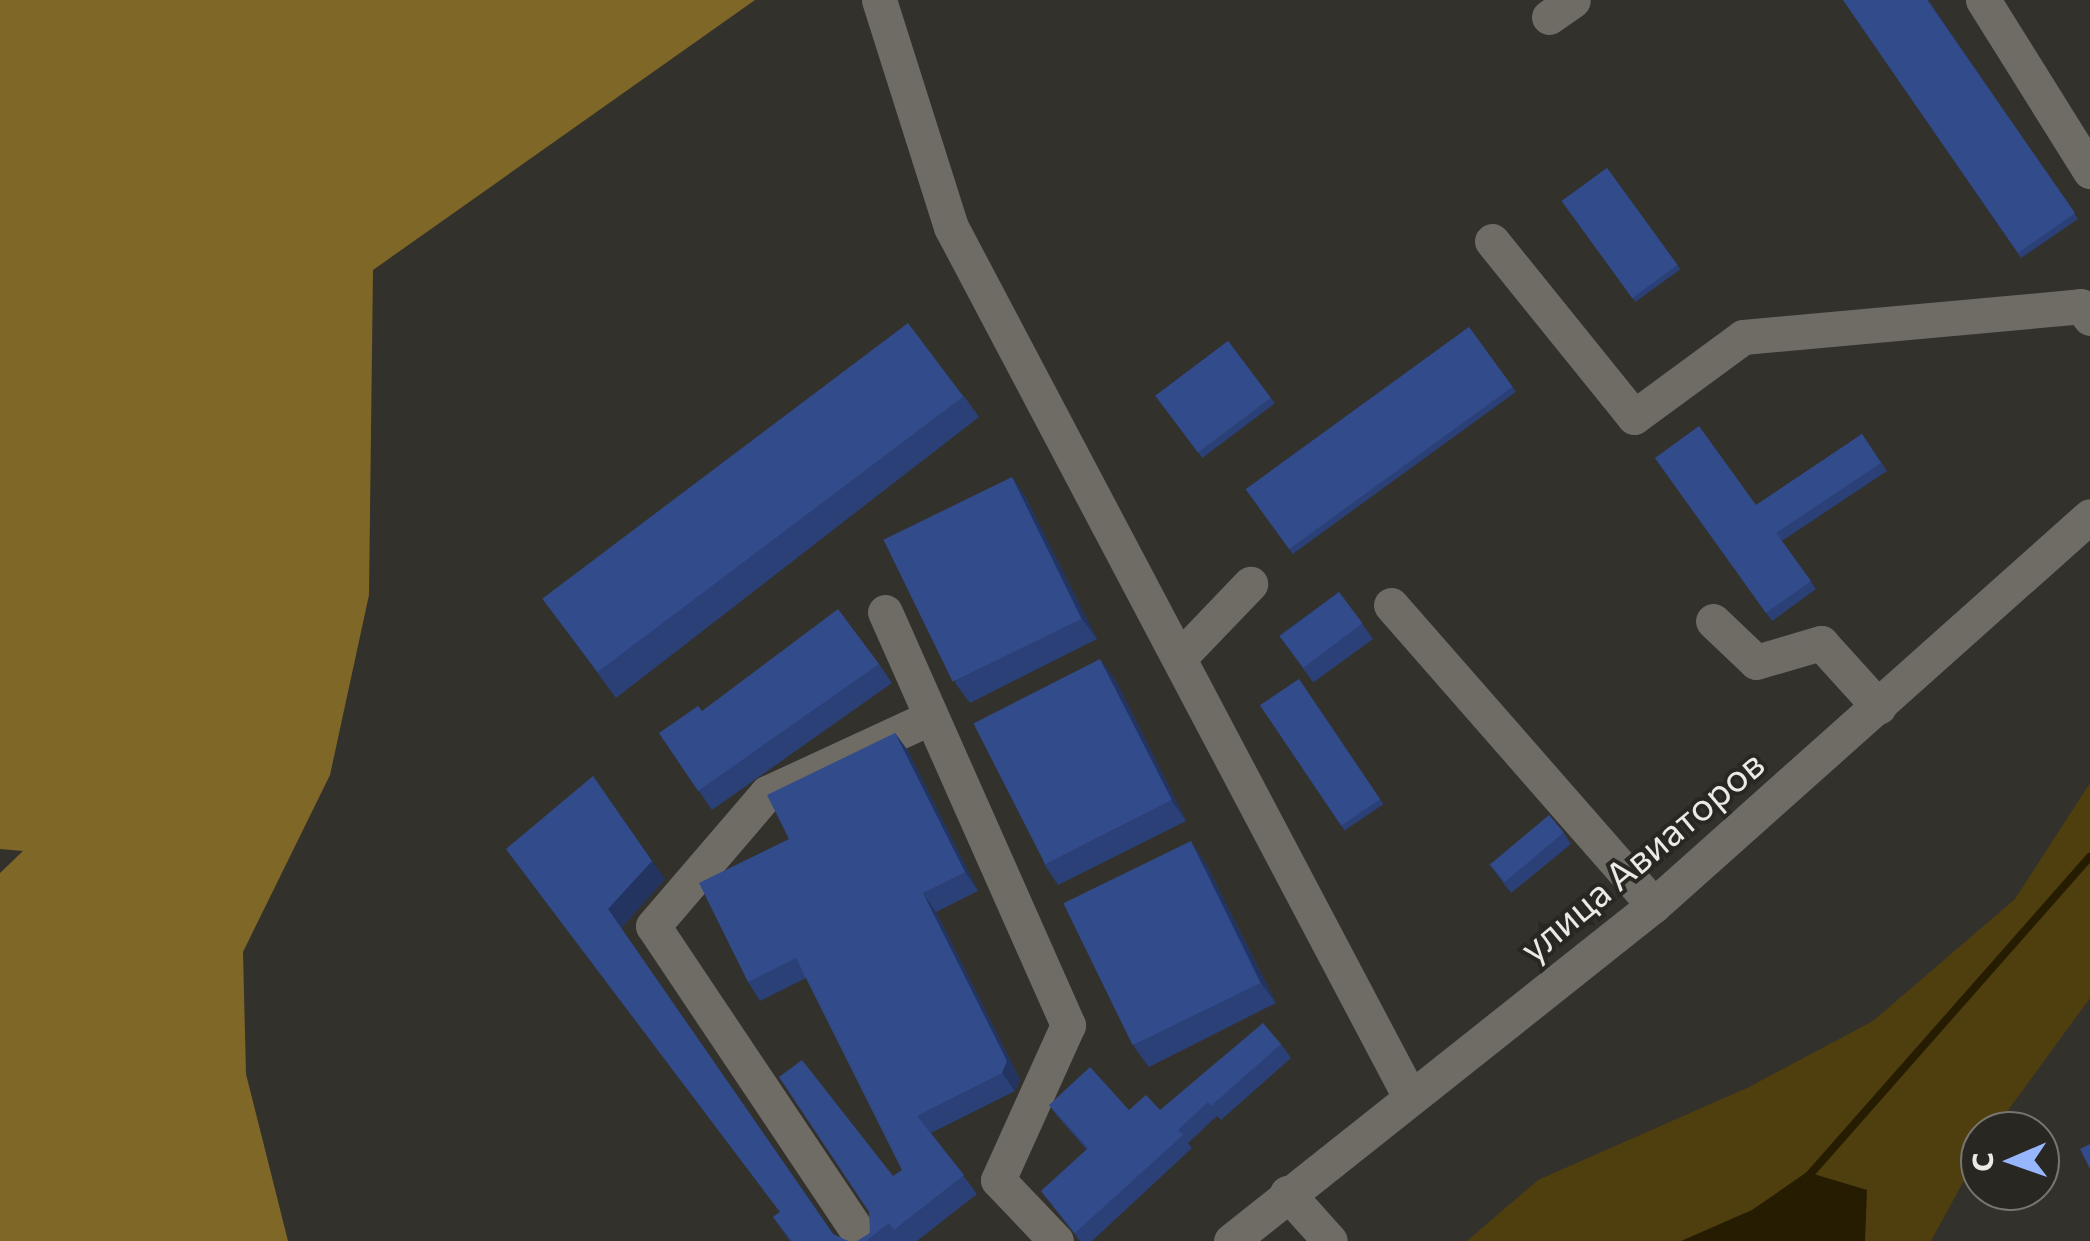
<!DOCTYPE html>
<html>
<head>
<meta charset="utf-8">
<style>
	body { margin:0 }
	#map { position:relative; width:2090px; height:1241px; overflow:hidden; background:#33312c; font-family:Commissioner,sans-serif }
	div>[style] { position:absolute }
	.green>* { inset:0; background:#4f3e0e }
	.forest>* { inset:0; background:#7f6728 }
	.water>* { inset:0; background:#251c02 }
	.stream>* { height:8px; margin:-4px; padding:0 4px; transform-origin:4px; border-radius:4px; background:#251c02 }
	.minor>* { height:35px; margin:-17.5px; padding:0 17.5px; transform-origin:17.5px; border-radius:17.5px; background:#6f6c66 }
	.wall>* { inset:0; background:#2b4077; transform-origin:0 0 }
	.shaded-wall>* { inset:0; background:#233461 }
	.building>* { inset:0; background:#324b8a; transform-origin:0 0 }
	span { translate:-50% -50%; white-space:nowrap; text-align:center; line-height:1.15; -webkit-text-stroke:8px #292722; paint-order:stroke }
	.street-label { font-size:38px; color:#ebeae6 }
	.north { position:absolute; left:1960px; top:1111px; width:100px; height:100px; box-sizing:border-box; background:#292722; border:2px solid #777570; border-radius:50%; rotate:268deg; font-size:28px; font-weight:700; line-height:40px; text-align:center; color:#ebeae6 }
	.north::after { content:''; display:block; margin:auto; width:35px; height:45px; background:#97b6fd; clip-path:polygon(50% 0,100% 100%,50% 72%,0 100%) }
</style>
</head>
<body>
<div id="map">
	<div class="green">
		<div style="clip-path:polygon(2090px 783px,2090px 998px,1993px 1131px,1980px 1131px,1980px 1151px,1931px 1241px,1467px 1241px,1538px 1180px,1749px 1087px,1873px 1021px,2015px 899px)"></div>
	</div>
	<div class="forest">
		<div style="clip-path:polygon(0 0,755px 0,373px 270px,369px 595px,330px 775px,243px 952px,246px 1074px,288px 1241px,0 1241px,0 873px,23px 851px,0 849px)"></div>
	</div>
	<div class="water">
		<div style="clip-path:polygon(1807px 1172px,1867px 1190px,1865px 1241px,1681px 1241px,1752px 1210px)"></div>
	</div>
	<div class="stream">
		<div style="left:1805px;top:1180px;width:431px;rotate:-48.6deg"></div>
	</div>
	<div class="minor">
		<div style="left:879px;top:0;width:238px;rotate:72.4deg"></div>
		<div style="left:951px;top:227px;width:984px;rotate:62.18deg"></div>
		<div style="left:1983px;top:0;width:202px;rotate:58deg"></div>
		<div style="left:1549px;top:17px;width:29px;rotate:-35deg"></div>
		<div style="left:1492px;top:241px;width:226px;rotate:51.1deg"></div>
		<div style="left:1634px;top:417px;width:135px;rotate:-36.3deg"></div>
		<div style="left:1743px;top:337px;width:339px;rotate:-5.2deg"></div>
		<div style="left:2081px;top:306px;width:15px;rotate:53deg"></div>
		<div style="left:1391px;top:605px;width:399px;rotate:48.8deg"></div>
		<div style="left:885px;top:612px;width:452px;rotate:66.1deg"></div>
		<div style="left:1068px;top:1025px;width:170px;rotate:114.3deg"></div>
		<div style="left:998px;top:1180px;width:84px;rotate:46.4deg"></div>
		<div style="left:1713px;top:621px;width:59px;rotate:43.6deg"></div>
		<div style="left:1756px;top:662px;width:68px;rotate:-16.3deg"></div>
		<div style="left:1821px;top:643px;width:86px;rotate:47.8deg"></div>
		<div style="left:1179px;top:658px;width:103px;rotate:-46.2deg"></div>
		<div style="left:1287px;top:1193px;width:64px;rotate:48.1deg"></div>
		<div style="left:864px;top:1241px;width:379px;rotate:-123.8deg"></div>
		<div style="left:653px;top:926px;width:175px;rotate:-49.4deg"></div>
		<div style="left:767px;top:793px;width:176px;rotate:-24.8deg"></div>
		<div style="left:1231px;top:1241px;width:540px;rotate:-38.46deg"></div>
		<div style="left:1654px;top:905px;width:584px;rotate:-41.74deg"></div>
	</div>
	<div class="wall">
		<div style="clip-path:polygon(1843px 0,1928px 0,2078px 219px,2021px 258px)"></div>
		<div style="left:1607px;top:168px;width:125px;height:56px;rotate:54deg"></div>
		<div style="left:1469px;top:327px;width:80px;height:276px;rotate:54deg"></div>
		<div style="left:1228px;top:341px;width:78px;height:91px;rotate:53deg"></div>
		<div style="clip-path:polygon(964px 396px,979px 417px,616px 698px,546px 603px)"></div>
		<div style="clip-path:polygon(1862px 434px,1887px 471px,1782px 541px,1816px 589px,1772px 621px,1655px 458px,1756px 505px)"></div>
		<div style="clip-path:polygon(1012px 477px,1026px 498px,1097px 639px,970px 703px,955px 683px)"></div>
		<div style="left:1339px;top:592px;width:58px;height:74px;rotate:54deg"></div>
		<div style="clip-path:polygon(879px 664px,892px 683px,712px 810px,659px 733px,702px 711px)"></div>
		<div style="clip-path:polygon(1115px 679px,1186px 821px,1058px 885px,1044px 864px)"></div>
		<div style="left:1299px;top:679px;width:151px;height:47px;rotate:56deg"></div>
		<div style="clip-path:polygon(895px 733px,908px 751px,978px 891px,936px 912px,1020px 1080px,1015px 1091px,931px 1133px,977px 1194px,917px 1241px,866px 1241px,893px 1176px,902px 1170px,806px 978px,760px 1001px,748px 982px,789px 839px)"></div>
		<div style="clip-path:polygon(1564px 833px,1571px 844px,1511px 893px,1489px 864px)"></div>
		<div style="clip-path:polygon(506px 849px,665px 879px,621px 928px,834px 1235px,848px 1241px,790px 1241px,773px 1217px,780px 1212px)"></div>
		<div style="clip-path:polygon(1205px 862px,1276px 1003px,1149px 1067px,1134px 1047px)"></div>
		<div style="clip-path:polygon(1281px 1044px,1291px 1058px,1221px 1120px,1217px 1116px,1188px 1143px,1192px 1148px,1092px 1241px,1080px 1241px,1041px 1191px,1087px 1150px,1059px 1118px,1049px 1105px,1129px 1110px,1160px 1110px)"></div>
	</div>
	<div class="shaded-wall">
		<div style="clip-path:polygon(1012px 477px,1026px 498px,1097px 639px,1082px 619px)"></div>
		<div style="clip-path:polygon(1100px 659px,1115px 679px,1186px 821px,1171px 800px)"></div>
		<div style="clip-path:polygon(895px 733px,908px 751px,978px 891px,965px 872px)"></div>
		<div style="clip-path:polygon(593px 776px,665px 879px,621px 928px,608px 909px)"></div>
		<div style="clip-path:polygon(1191px 841px,1205px 862px,1276px 1003px,1261px 983px)"></div>
		<div style="clip-path:polygon(923px 893px,936px 912px,1020px 1080px,1015px 1091px,1002px 1073px)"></div>
	</div>
	<div class="building">
		<div style="clip-path:polygon(1843px 0,1927px 0,2075px 213px,2018px 253px)"></div>
		<div style="left:1607px;top:168px;width:120px;height:56px;rotate:54deg"></div>
		<div style="left:908px;top:323px;width:92px;height:458px;rotate:53deg"></div>
		<div style="left:1469px;top:327px;width:74px;height:276px;rotate:54deg"></div>
		<div style="left:1228px;top:341px;width:71px;height:91px;rotate:53deg"></div>
		<div style="clip-path:polygon(1699px 426px,1756px 505px,1862px 434px,1881px 463px,1776px 533px,1811px 581px,1766px 613px,1655px 458px)"></div>
		<div style="left:1012px;top:477px;width:158px;height:143px;rotate:64deg"></div>
		<div style="left:1339px;top:592px;width:39px;height:74px;rotate:53deg"></div>
		<div style="clip-path:polygon(838px 609px,879px 664px,698px 791px,659px 733px,698px 706px,702px 711px)"></div>
		<div style="left:1100px;top:659px;width:158px;height:142px;rotate:63deg"></div>
		<div style="left:1299px;top:679px;width:145px;height:47px;rotate:56deg"></div>
		<div style="clip-path:polygon(895px 733px,965px 872px,923px 893px,1007px 1061px,1002px 1073px,917px 1116px,964px 1175px,894px 1230px,889px 1223px,866px 1241px,857px 1241px,870px 1233px,869px 1212px,779px 1077px,802px 1060px,893px 1176px,902px 1170px,796px 958px,748px 982px,699px 883px,789px 839px,767px 795px)"></div>
		<div style="clip-path:polygon(593px 776px,652px 861px,608px 909px,833px 1234px,848px 1241px,792px 1241px,773px 1217px,780px 1212px,506px 849px)"></div>
		<div style="left:1549px;top:815px;width:23px;height:77px;rotate:50deg"></div>
		<div style="left:1191px;top:841px;width:158px;height:142px;rotate:64deg"></div>
		<div style="clip-path:polygon(1263px 1023px,1281px 1044px,1211px 1106px,1208px 1102px,1178px 1130px,1183px 1135px,1075px 1233px,1041px 1191px,1088px 1148px,1049px 1105px,1090px 1067px,1129px 1110px,1146px 1095px,1160px 1110px)"></div>
		<div style="clip-path:polygon(2090px 1144px,2090px 1169px,2080px 1149px)"></div>
	</div>
	<div class="street-label">
		<span style="left:1641px;top:855px;rotate:-40deg">улица Авиаторов</span>
	</div>
	<div class="north">С</div>
</div>
</body>
</html>
